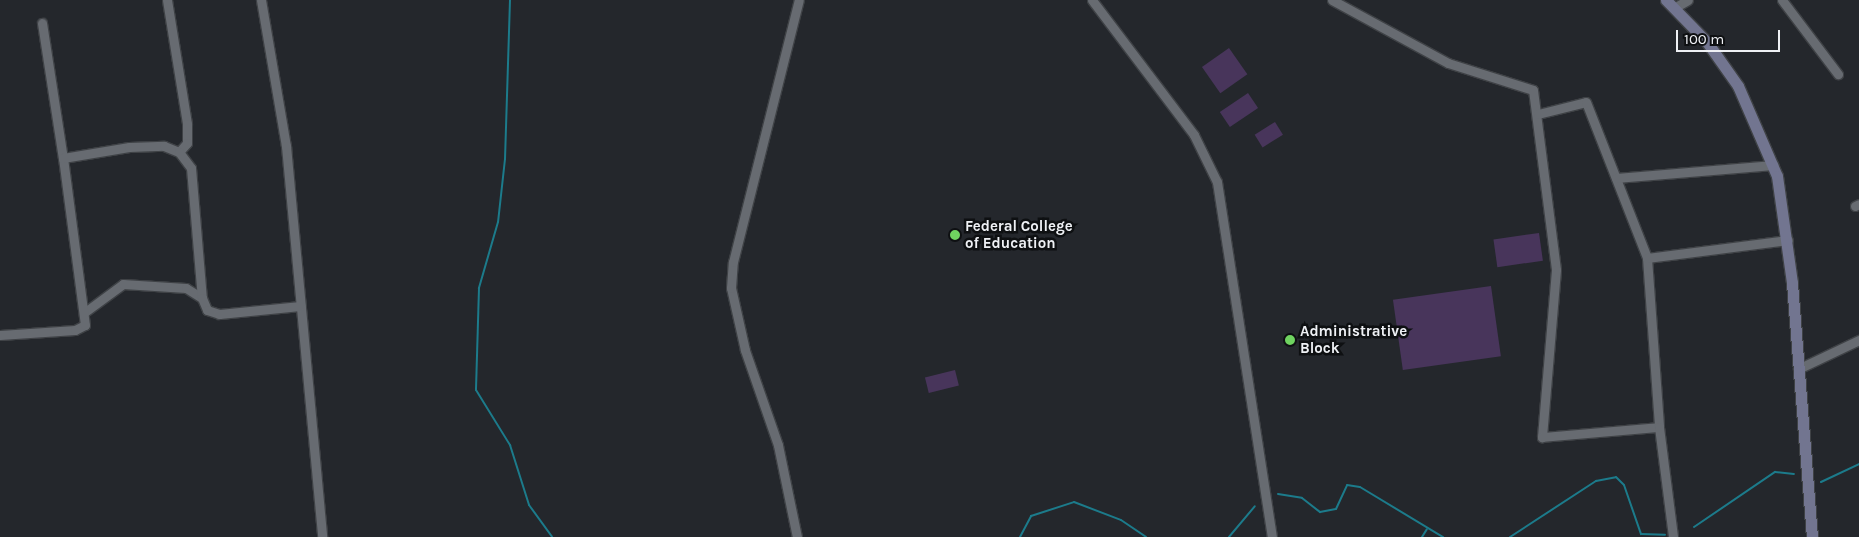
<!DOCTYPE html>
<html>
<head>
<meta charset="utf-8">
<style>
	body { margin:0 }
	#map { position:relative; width:1859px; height:537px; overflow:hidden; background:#24272c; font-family:Karla,sans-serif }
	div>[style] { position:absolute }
	.green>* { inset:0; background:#48355b; transform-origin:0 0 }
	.stream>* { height:2px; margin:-1px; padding:0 1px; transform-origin:1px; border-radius:1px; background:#1c7b8b }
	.roads { filter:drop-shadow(1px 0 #3f4246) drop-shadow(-1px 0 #3f4246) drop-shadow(0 1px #3f4246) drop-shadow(0 -1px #3f4246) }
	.minor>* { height:9px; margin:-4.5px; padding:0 4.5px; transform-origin:4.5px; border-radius:4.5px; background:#676b71 }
	.secondary>* { height:11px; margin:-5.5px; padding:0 5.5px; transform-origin:5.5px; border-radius:5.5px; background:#727590 }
	.dots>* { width:14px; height:14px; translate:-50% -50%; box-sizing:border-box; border:2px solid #0e1012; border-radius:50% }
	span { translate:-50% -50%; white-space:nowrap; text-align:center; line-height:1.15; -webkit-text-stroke:5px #0e1012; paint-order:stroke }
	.poi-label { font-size:15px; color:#eff1f5; font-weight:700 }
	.left { translate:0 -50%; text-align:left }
	.scale { position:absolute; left:1676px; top:30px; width:104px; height:22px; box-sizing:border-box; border:2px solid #eff1f5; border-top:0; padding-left:6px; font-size:15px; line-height:18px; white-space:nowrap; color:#eff1f5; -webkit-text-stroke:4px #0e1012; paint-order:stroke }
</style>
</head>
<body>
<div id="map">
	<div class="green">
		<div style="left:1229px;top:48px;width:32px;height:33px;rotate:55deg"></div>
		<div style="left:1248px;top:93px;width:18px;height:34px;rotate:56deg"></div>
		<div style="left:1275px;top:122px;width:15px;height:24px;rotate:58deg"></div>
		<div style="left:1539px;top:233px;width:28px;height:46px;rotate:82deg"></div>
		<div style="left:1491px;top:286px;width:71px;height:99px;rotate:82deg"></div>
		<div style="left:955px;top:370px;width:16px;height:31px;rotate:76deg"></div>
	</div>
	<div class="stream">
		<div style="left:510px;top:0;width:159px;rotate:91.8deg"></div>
		<div style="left:505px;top:159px;width:63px;rotate:96.3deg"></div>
		<div style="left:498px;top:222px;width:69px;rotate:106.1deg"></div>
		<div style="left:479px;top:288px;width:102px;rotate:91.7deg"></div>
		<div style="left:476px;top:390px;width:65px;rotate:58.3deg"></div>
		<div style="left:510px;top:445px;width:63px;rotate:72.4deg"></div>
		<div style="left:529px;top:505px;width:39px;rotate:54deg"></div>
		<div style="left:1821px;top:482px;width:42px;rotate:-25.3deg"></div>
		<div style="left:1278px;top:494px;width:24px;rotate:9deg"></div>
		<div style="left:1302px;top:498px;width:23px;rotate:38deg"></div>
		<div style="left:1320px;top:512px;width:16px;rotate:-11deg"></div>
		<div style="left:1336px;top:509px;width:26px;rotate:-65deg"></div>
		<div style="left:1347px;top:485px;width:13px;rotate:9deg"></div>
		<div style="left:1360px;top:487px;width:97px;rotate:31.1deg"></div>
		<div style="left:1694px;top:527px;width:98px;rotate:-34.2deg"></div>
		<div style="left:1775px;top:472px;width:19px;rotate:6deg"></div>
		<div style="left:1020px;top:537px;width:24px;rotate:-62deg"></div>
		<div style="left:1031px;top:516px;width:45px;rotate:-18deg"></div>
		<div style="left:1074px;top:502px;width:50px;rotate:21deg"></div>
		<div style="left:1121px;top:520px;width:30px;rotate:34deg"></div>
		<div style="left:1229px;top:537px;width:40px;rotate:-50deg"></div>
		<div style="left:1422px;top:537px;width:9px;rotate:-58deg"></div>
		<div style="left:1510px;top:537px;width:103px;rotate:-33.1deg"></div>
		<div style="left:1596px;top:481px;width:20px;rotate:-11deg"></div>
		<div style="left:1616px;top:477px;width:11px;rotate:45deg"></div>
		<div style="left:1624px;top:485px;width:52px;rotate:70.9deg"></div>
		<div style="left:1641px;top:534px;width:24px;rotate:2deg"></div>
	</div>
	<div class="roads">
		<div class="minor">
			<div style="left:167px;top:0;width:126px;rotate:80.8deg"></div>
			<div style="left:187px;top:124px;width:19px;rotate:90deg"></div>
			<div style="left:187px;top:143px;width:12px;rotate:132deg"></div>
			<div style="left:261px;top:0;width:148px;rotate:80.3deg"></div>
			<div style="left:286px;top:146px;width:393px;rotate:84.7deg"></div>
			<div style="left:1092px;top:0;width:169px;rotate:52.9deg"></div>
			<div style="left:1194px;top:135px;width:52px;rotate:63.9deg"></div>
			<div style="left:1217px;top:182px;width:359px;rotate:81.2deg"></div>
			<div style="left:1332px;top:0;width:132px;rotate:28.5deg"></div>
			<div style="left:1448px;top:63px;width:89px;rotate:17.6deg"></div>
			<div style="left:1533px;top:90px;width:181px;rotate:82.7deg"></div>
			<div style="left:1556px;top:270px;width:168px;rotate:94.8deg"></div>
			<div style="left:1542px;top:437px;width:117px;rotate:-4.9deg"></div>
			<div style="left:1782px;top:0;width:93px;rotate:52.9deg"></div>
			<div style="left:1674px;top:8px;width:16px;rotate:-30deg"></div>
			<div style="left:42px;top:23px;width:137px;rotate:81.2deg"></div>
			<div style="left:1538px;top:114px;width:49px;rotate:-14deg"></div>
			<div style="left:1586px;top:102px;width:168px;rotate:68.6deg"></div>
			<div style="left:1647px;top:258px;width:169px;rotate:85.9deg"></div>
			<div style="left:1659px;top:427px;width:111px;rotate:82.7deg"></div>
			<div style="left:1616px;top:178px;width:158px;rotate:-4.7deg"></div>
			<div style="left:1855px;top:206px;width:4px;rotate:-27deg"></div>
			<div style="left:1647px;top:258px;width:142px;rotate:-7.3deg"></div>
			<div style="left:85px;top:312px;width:47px;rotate:-36.4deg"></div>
			<div style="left:123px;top:284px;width:63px;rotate:3.6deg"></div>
			<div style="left:186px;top:288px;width:19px;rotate:32deg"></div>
			<div style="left:0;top:335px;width:75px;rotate:-3.8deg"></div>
			<div style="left:75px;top:330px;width:11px;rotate:-27deg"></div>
			<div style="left:85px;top:325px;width:168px;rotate:-97.5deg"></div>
			<div style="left:63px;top:158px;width:67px;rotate:-9.5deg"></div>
			<div style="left:129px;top:147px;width:35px;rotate:-2deg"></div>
			<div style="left:164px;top:146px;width:16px;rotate:22deg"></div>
			<div style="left:179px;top:152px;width:20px;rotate:53deg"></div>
			<div style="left:191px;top:168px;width:130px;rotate:85.2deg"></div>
			<div style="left:202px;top:298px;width:13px;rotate:67deg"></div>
			<div style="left:207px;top:310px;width:13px;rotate:18deg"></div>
			<div style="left:219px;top:314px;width:82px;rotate:-5.6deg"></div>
			<div style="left:1798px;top:369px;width:68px;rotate:-25.4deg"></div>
			<div style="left:797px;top:537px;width:94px;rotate:-101.7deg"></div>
			<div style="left:778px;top:445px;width:101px;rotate:-109.2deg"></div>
			<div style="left:745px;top:350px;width:64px;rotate:-102.7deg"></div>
			<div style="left:731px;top:288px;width:26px;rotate:-86deg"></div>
			<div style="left:733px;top:262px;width:270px;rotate:-75.9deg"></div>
		</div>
		<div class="secondary">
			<div style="left:1666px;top:0;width:59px;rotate:45.7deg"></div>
			<div style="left:1707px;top:42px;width:54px;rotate:54.8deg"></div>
			<div style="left:1738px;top:86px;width:98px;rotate:66.6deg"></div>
			<div style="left:1777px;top:176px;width:108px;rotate:82deg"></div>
			<div style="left:1792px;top:283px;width:255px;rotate:85.5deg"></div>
		</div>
	</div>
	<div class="dots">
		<div style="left:955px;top:235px;background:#6fd360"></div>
		<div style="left:1290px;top:340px;background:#6fd360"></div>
	</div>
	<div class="poi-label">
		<span class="left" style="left:965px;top:235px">Federal College<br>of Education</span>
		<span class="left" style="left:1300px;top:340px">Administrative<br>Block</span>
	</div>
	<div class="scale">100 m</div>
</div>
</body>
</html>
